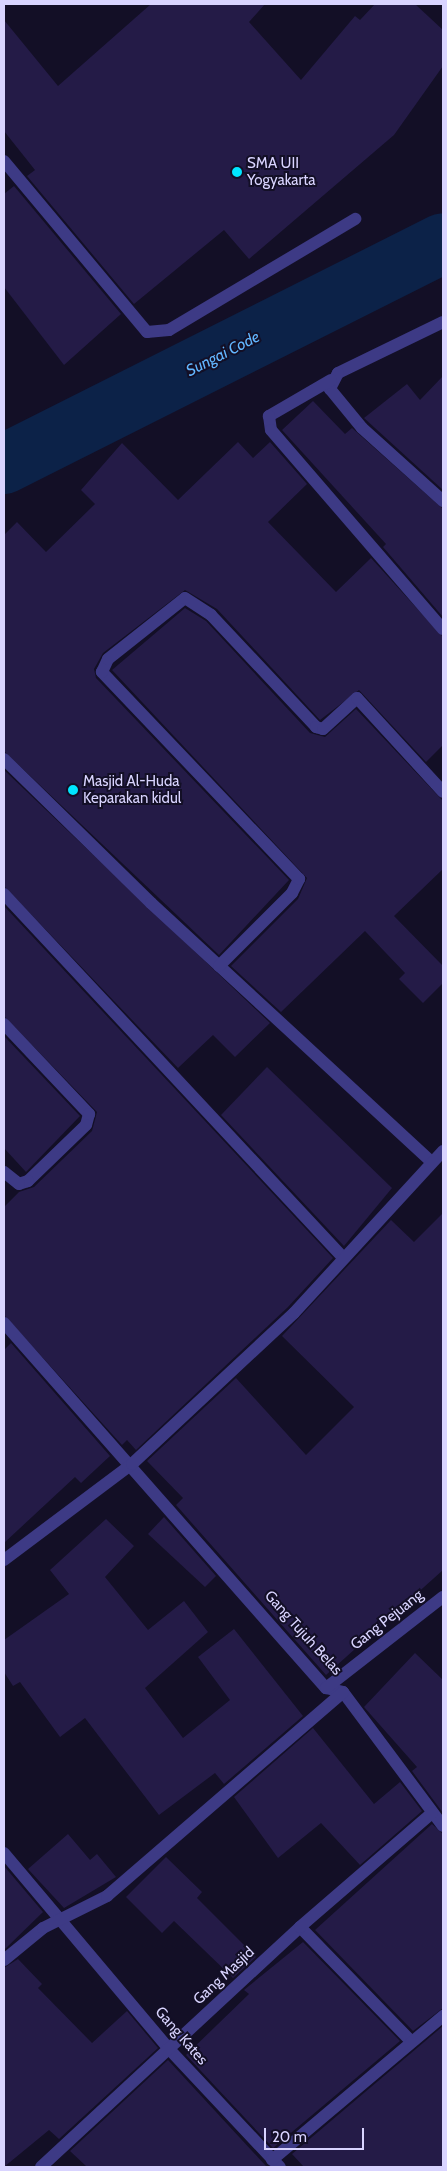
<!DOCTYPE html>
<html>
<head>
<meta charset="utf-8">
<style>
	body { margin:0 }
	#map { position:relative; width:447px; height:2171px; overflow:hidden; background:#130f26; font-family:Cabin,sans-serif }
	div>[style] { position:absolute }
	.river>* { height:60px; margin:-30px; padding:0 30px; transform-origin:30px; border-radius:30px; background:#0c2248 }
	.building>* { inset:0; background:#241b47 }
	.minor>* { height:12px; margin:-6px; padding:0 6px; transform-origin:6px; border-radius:6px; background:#3d3a85 }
	.dots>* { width:14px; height:14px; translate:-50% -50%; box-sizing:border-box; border:2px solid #130f26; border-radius:50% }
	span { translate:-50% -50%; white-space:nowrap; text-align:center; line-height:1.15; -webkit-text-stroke:4px #130f26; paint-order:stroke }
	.poi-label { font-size:15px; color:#d9d4ff }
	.left { translate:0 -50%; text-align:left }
	.street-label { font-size:15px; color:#d9d4ff }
	.water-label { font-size:16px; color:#62b6ff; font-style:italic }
	.frame { position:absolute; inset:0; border:5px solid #d9d4ff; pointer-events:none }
	.scale { position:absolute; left:264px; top:2128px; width:100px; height:22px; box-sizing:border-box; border:2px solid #d9d4ff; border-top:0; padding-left:6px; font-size:15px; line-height:18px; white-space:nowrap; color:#d9d4ff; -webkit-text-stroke:4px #130f26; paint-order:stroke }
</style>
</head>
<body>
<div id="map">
	<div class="river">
		<div style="left:4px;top:464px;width:491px;rotate:-26.7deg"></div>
	</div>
	<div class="building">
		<div style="clip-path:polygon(151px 4px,265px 4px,249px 22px,301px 80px,355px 16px,360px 20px,375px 4px,415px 4px,443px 30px,443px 66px,394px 135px,249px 259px,224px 230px,134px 304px,27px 176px,35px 170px,4px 131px,4px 20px,58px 86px)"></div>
		<div style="clip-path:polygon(14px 186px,121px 314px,64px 365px,4px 287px,4px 194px)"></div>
		<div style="clip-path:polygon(443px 376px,443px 490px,364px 418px,407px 384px,420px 400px)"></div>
		<div style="clip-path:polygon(313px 401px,345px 434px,352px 428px,443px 509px,443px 617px,383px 547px,386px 544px,282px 430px)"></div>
		<div style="clip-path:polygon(238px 442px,253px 458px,270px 442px,307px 484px,268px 522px,336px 592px,371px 558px,443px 637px,443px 745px,426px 762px,359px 690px,320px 720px,217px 609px,185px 590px,103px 653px,94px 669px,96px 678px,289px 880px,219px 955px,4px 751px,4px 535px,17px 522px,46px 552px,95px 504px,81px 490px,122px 443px,178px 500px)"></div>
		<div style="clip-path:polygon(185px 608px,206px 621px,310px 733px,325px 737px,356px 709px,443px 801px,443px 869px,394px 916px,443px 966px,443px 983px,423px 1003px,399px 979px,405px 973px,365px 931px,281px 1012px,231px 966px,298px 899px,307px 878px,112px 670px)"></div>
		<div style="clip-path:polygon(4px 770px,270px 1023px,235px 1057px,213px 1035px,178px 1068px,4px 886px)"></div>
		<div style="clip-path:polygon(4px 906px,333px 1258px,288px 1307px,136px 1450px,127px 1440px,122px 1445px,4px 1315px,4px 1207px,19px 1192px,34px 1187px,92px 1131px,97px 1112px,4px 1016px)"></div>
		<div style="clip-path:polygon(4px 1036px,80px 1116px,26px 1172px,4px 1148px)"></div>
		<div style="clip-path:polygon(267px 1067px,392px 1188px,344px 1246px,221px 1115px)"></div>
		<div style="clip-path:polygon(443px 1213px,443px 1570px,326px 1675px,176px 1505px,183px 1498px,147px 1461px,236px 1378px,306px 1455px,354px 1407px,282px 1336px,391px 1220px,414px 1242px)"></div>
		<div style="clip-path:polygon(11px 1343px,110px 1456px,81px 1483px,75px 1477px,4px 1543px,4px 1350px)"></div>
		<div style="clip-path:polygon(164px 1517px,216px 1576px,205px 1587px,148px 1534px)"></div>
		<div style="clip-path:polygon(106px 1519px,134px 1546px,105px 1577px,148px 1630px,184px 1601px,208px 1632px,145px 1688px,183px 1738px,230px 1700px,198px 1657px,234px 1629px,303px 1716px,224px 1784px,215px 1773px,159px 1815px,85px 1718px,60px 1737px,20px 1682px,13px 1686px,4px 1672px,4px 1640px,69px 1594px,50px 1570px)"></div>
		<div style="clip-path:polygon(415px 1653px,443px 1680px,443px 1813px,412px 1771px,417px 1767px,364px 1707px)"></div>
		<div style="clip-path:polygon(313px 1728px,374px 1804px,400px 1782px,422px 1811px,360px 1865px,321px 1823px,278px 1858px,234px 1797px)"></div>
		<div style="clip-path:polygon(432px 1824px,443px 1834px,443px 2008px,413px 2031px,315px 1930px)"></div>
		<div style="clip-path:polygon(68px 1834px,90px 1860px,97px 1854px,116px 1877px,64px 1908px,28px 1869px)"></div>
		<div style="clip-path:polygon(166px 1857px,202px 1892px,197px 1898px,256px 1957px,233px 1978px,174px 1921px,162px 1933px,126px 1897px)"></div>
		<div style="clip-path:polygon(4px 1866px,43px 1912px,4px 1950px)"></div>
		<div style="clip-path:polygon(303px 1942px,400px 2041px,273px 2148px,186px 2055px,249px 1994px,244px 1990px)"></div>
		<div style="clip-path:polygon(18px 1959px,42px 1984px,38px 1988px,92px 2043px,127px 2011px,158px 2048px,59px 2139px,49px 2130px,4px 2167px,4px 1968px)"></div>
		<div style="clip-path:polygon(443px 2026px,443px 2167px,304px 2167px,292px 2154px)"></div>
		<div style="clip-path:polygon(168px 2060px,266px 2166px,268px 2167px,87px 2167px,70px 2151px)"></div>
	</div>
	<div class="minor">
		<div style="left:4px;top:161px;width:223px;rotate:50.1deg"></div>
		<div style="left:147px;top:332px;width:22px;rotate:-5deg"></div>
		<div style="left:169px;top:330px;width:217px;rotate:-30.8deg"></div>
		<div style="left:443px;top:322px;width:117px;rotate:154.1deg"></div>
		<div style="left:338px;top:373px;width:18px;rotate:117deg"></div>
		<div style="left:330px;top:389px;width:50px;rotate:50.6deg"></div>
		<div style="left:362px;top:428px;width:109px;rotate:42deg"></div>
		<div style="left:331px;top:380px;width:72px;rotate:149.9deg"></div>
		<div style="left:269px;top:416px;width:14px;rotate:82deg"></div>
		<div style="left:271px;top:430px;width:263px;rotate:49.2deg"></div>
		<div style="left:4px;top:759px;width:206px;rotate:44.4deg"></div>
		<div style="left:151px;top:903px;width:382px;rotate:42.7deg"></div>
		<div style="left:4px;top:894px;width:498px;rotate:47deg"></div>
		<div style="left:219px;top:966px;width:103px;rotate:-45deg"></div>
		<div style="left:292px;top:893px;width:16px;rotate:-63deg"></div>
		<div style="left:299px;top:879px;width:286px;rotate:-133.6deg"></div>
		<div style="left:102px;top:672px;width:14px;rotate:-65deg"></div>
		<div style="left:108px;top:659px;width:98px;rotate:-38.4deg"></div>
		<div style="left:185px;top:598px;width:31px;rotate:33deg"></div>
		<div style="left:211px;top:615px;width:154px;rotate:46.8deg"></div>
		<div style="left:316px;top:727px;width:7px;rotate:16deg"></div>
		<div style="left:323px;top:729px;width:46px;rotate:-42.4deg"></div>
		<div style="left:357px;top:698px;width:127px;rotate:47.5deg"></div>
		<div style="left:4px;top:1024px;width:124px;rotate:46.6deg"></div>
		<div style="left:89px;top:1114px;width:11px;rotate:105deg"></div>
		<div style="left:86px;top:1125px;width:81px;rotate:136deg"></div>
		<div style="left:28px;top:1181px;width:9px;rotate:162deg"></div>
		<div style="left:19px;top:1184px;width:19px;rotate:-141deg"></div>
		<div style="left:4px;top:1323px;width:487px;rotate:48.6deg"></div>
		<div style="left:326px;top:1688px;width:17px;rotate:13deg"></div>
		<div style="left:343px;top:1692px;width:167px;rotate:53.3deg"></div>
		<div style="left:4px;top:1560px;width:160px;rotate:-36.9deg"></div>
		<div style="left:132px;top:1464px;width:221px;rotate:-43deg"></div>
		<div style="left:294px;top:1313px;width:220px;rotate:-47.4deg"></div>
		<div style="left:326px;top:1688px;width:148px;rotate:-37.9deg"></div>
		<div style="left:4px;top:1853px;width:256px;rotate:49.9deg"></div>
		<div style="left:169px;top:2049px;width:162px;rotate:46.8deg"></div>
		<div style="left:300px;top:1927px;width:159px;rotate:45.8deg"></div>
		<div style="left:4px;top:1960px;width:50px;rotate:-39.4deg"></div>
		<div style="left:43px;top:1928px;width:72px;rotate:-26.6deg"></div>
		<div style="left:107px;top:1896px;width:312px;rotate:-40.8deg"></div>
		<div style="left:272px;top:2160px;width:224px;rotate:-40.1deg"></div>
		<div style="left:41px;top:2167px;width:353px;rotate:-42.8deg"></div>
		<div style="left:300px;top:1927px;width:174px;rotate:-40.8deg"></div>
	</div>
	<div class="dots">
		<div style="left:237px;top:172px;background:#00e5ff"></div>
		<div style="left:73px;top:790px;background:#00e5ff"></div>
	</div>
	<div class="poi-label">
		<span class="left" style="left:247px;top:172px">SMA UII<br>Yogyakarta</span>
		<span class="left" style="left:83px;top:790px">Masjid Al-Huda<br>Keparakan kidul</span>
	</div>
	<div class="street-label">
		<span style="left:387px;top:1620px;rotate:-38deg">Gang Pejuang</span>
		<span style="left:303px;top:1633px;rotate:48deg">Gang Tujuh Belas</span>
		<span style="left:224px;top:1976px;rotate:-43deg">Gang Masjid</span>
		<span style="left:181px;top:2036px;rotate:49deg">Gang Kates</span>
	</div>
	<div class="water-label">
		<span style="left:223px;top:354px;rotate:-27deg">Sungai Code</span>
	</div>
	<div class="frame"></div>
	<div class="scale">20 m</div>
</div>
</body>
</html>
